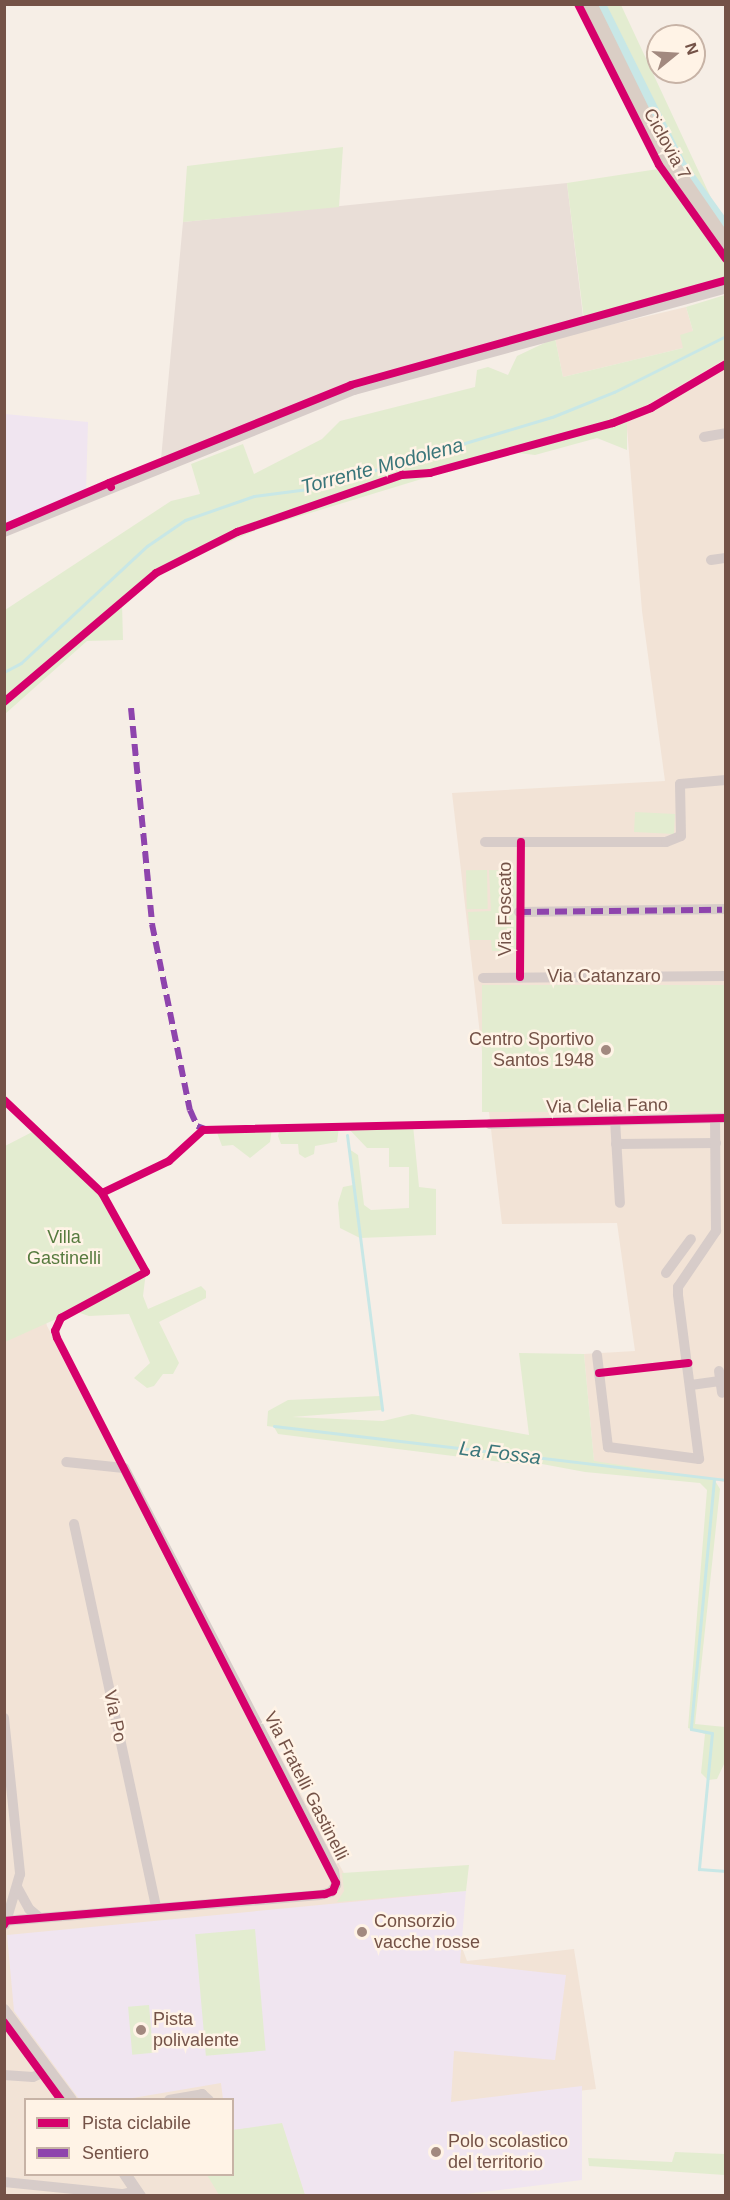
<!DOCTYPE html>
<html>
<head>
<meta charset="utf-8">
<style>
	body { margin:0 }
	#map { position:relative; width:730px; height:2200px; overflow:hidden; background:#f6eee6; font-family:Arial,sans-serif }
	div>[style] { position:absolute }
	.residential>* { inset:0; background:#f2e3d6 }
	.industrial>* { inset:0; background:#e9ded7 }
	.education>* { inset:0; background:#f0e5f0 }
	.green>* { inset:0; background:#e3ecd0; transform-origin:0 0 }
	.stream>* { height:3px; margin:-1.5px; padding:0 1.5px; transform-origin:1.5px; border-radius:1.5px; background:#c8e7e6 }
	.canal>* { height:9px; margin:-4.5px; padding:0 4.5px; transform-origin:4.5px; border-radius:4.5px; background:#c8e7e6 }
	.minor>* { height:10px; margin:-5px; padding:0 5px; transform-origin:5px; border-radius:5px; background:#d7ccc9 }
	.tertiary>* { height:12px; margin:-6px; padding:0 6px; transform-origin:6px; border-radius:6px; background:#d7ccc9 }
	.primary>* { height:16px; margin:-8px; padding:0 8px; transform-origin:8px; border-radius:8px; background:#dacec5 }
	.quiet>* { height:6px; margin-top:-3px; transform-origin:0; background:repeating-linear-gradient(90deg,#8e44ad 0 12px,transparent 0 18px) }
	.cycleway>* { height:8px; margin:-4px; padding:0 4px; transform-origin:4px; border-radius:4px; background:#d6006c }
	.dots>* { width:16px; height:16px; translate:-50% -50%; box-sizing:border-box; border:3px solid #fff3e6; border-radius:50% }
	span { translate:-50% -50%; white-space:nowrap; text-align:center; line-height:1.15; -webkit-text-stroke:5px #fff3e6; paint-order:stroke }
	.street-label { font-size:18px; color:#745247 }
	.poi-label { font-size:18px; color:#745247 }
	.right { translate:-100% -50%; text-align:right }
	.left { translate:0 -50%; text-align:left }
	.park-label { font-size:18px; color:#567a3e }
	.water-label { font-size:20px; color:#3a767a; font-style:italic }
	.frame { position:absolute; inset:0; border:6px solid #745247; pointer-events:none }
	.legend { position:absolute; left:24px; top:2098px; width:210px; height:78px; box-sizing:border-box; background:#fff3e6; border:2px solid #c7b3a6; margin:0; padding:8px 10px; list-style:none; font-size:18px; color:#745247 }
	.legend li { display:flex; align-items:center; gap:12px; height:30px }
	.legend b { width:30px; border:2px solid #c7b3a6 }
	.north { position:absolute; left:646px; top:24px; width:60px; height:60px; box-sizing:border-box; background:#fff3e6; border:2px solid #c7b3a6; border-radius:50%; rotate:72deg; font-size:16px; font-weight:700; line-height:24px; text-align:center; color:#745247 }
	.north::after { content:''; display:block; margin:auto; width:21px; height:27px; background:#a2897f; clip-path:polygon(50% 0,100% 100%,50% 72%,0 100%) }
</style>
</head>
<body>
<div id="map">
	<div class="residential">
		<div style="clip-path:polygon(686px 307px,693px 331px,683px 348px,563px 377px,555px 338px)"></div>
		<div style="clip-path:polygon(725px 359px,725px 1482px,594px 1462px,584px 1354px,635px 1351px,617px 1223px,502px 1224px,452px 793px,665px 781px,642px 611px,626px 416px)"></div>
		<div style="clip-path:polygon(evenodd,4px 1146px,47px 1326px,346px 1877px,434px 1871px,467px 1961px,574px 1949px,596px 2089px,282px 2123px,305px 2195px,5px 2196px,4px 1146px,26px 2100px,232px 2100px,232px 2174px,26px 2174px,26px 2100px)"></div>
	</div>
	<div class="industrial">
		<div style="clip-path:polygon(567px 183px,584px 325px,330px 398px,168px 464px,161px 459px,183px 222px)"></div>
	</div>
	<div class="education">
		<div style="clip-path:polygon(5px 414px,88px 422px,86px 491px,5px 526px)"></div>
		<div style="clip-path:polygon(466px 1891px,460px 1963px,566px 1975px,555px 2060px,454px 2051px,451px 2102px,582px 2086px,582px 2180px,449px 2196px,305px 2195px,282px 2124px,233px 2130px,232px 2100px,223px 2099px,221px 2083px,127px 2099px,79px 2099px,14px 2011px,7px 1935px)"></div>
	</div>
	<div class="green">
		<div style="clip-path:polygon(597px 5px,621px 5px,720px 217px,725px 215px,725px 226px,664px 141px)"></div>
		<div style="clip-path:polygon(343px 147px,339px 207px,183px 222px,187px 166px)"></div>
		<div style="clip-path:polygon(658px 169px,725px 262px,725px 278px,584px 320px,567px 183px)"></div>
		<div style="clip-path:polygon(725px 295px,725px 359px,627px 416px,627px 450px,597px 438px,535px 455px,510px 452px,261px 528px,163px 570px,122px 604px,123px 640px,87px 641px,5px 714px,5px 610px,171px 501px,200px 494px,191px 464px,243px 444px,254px 474px,322px 439px,340px 421px,475px 387px,477px 370px,488px 367px,508px 375px,517px 356px,555px 338px,563px 377px,683px 348px,680px 335px,693px 331px,686px 307px)"></div>
		<div style="left:675px;top:814px;width:20px;height:40px;rotate:93deg"></div>
		<div style="left:487px;top:870px;width:39px;height:21px;rotate:89deg"></div>
		<div style="clip-path:polygon(489px 870px,516px 871px,517px 951px,492px 951px,491px 940px,470px 940px,468px 912px,491px 911px)"></div>
		<div style="left:725px;top:985px;width:127px;height:243px;rotate:90deg"></div>
		<div style="clip-path:polygon(413px 1125px,419px 1187px,436px 1189px,436px 1235px,360px 1238px,340px 1228px,338px 1203px,343px 1187px,353px 1185px,349px 1149px,358px 1155px,364px 1205px,371px 1210px,409px 1208px,409px 1167px,389px 1167px,389px 1148px,367px 1148px,347px 1127px)"></div>
		<div style="clip-path:polygon(339px 1127px,337px 1142px,315px 1146px,314px 1154px,305px 1158px,299px 1154px,298px 1144px,281px 1144px,278px 1136px,280px 1128px)"></div>
		<div style="clip-path:polygon(272px 1128px,270px 1142px,250px 1158px,233px 1145px,222px 1146px,216px 1130px)"></div>
		<div style="clip-path:polygon(38px 1129px,100px 1194px,144px 1271px,110px 1291px,146px 1272px,143px 1296px,148px 1309px,201px 1286px,206px 1291px,206px 1298px,159px 1322px,179px 1363px,173px 1374px,163px 1374px,154px 1386px,147px 1388px,134px 1378px,150px 1363px,129px 1314px,89px 1316px,74px 1311px,5px 1342px,5px 1146px)"></div>
		<div style="clip-path:polygon(519px 1353px,584px 1354px,594px 1461px,714px 1479px,720px 1489px,695px 1724px,725px 1727px,725px 1762px,717px 1779px,708px 1780px,701px 1773px,705px 1734px,688px 1728px,707px 1490px,700px 1483px,585px 1472px,542px 1464px,538px 1458px,528px 1465px,509px 1463px,278px 1434px,274px 1427px,267px 1426px,268px 1411px,288px 1400px,380px 1396px,382px 1410px,292px 1417px,383px 1421px,412px 1414px,529px 1435px)"></div>
		<div style="clip-path:polygon(469px 1865px,466px 1891px,337px 1902px,344px 1891px,342px 1873px)"></div>
		<div style="left:255px;top:1929px;width:122px;height:60px;rotate:85deg"></div>
		<div style="left:149px;top:2005px;width:48px;height:21px;rotate:85deg"></div>
		<div style="clip-path:polygon(282px 2123px,305px 2195px,219px 2195px,207px 2175px,232px 2174px,233px 2130px)"></div>
		<div style="clip-path:polygon(675px 2152px,725px 2154px,725px 2175px,589px 2166px,588px 2158px,672px 2162px)"></div>
	</div>
	<div class="stream">
		<div style="left:4px;top:672px;width:19px;rotate:-28deg"></div>
		<div style="left:21px;top:663px;width:172px;rotate:-42.9deg"></div>
		<div style="left:147px;top:546px;width:46px;rotate:-34.4deg"></div>
		<div style="left:185px;top:520px;width:73px;rotate:-19.2deg"></div>
		<div style="left:254px;top:496px;width:62px;rotate:-7.5deg"></div>
		<div style="left:315px;top:488px;width:247px;rotate:-16.7deg"></div>
		<div style="left:552px;top:417px;width:67px;rotate:-22deg"></div>
		<div style="left:614px;top:392px;width:125px;rotate:-26.6deg"></div>
		<div style="left:347px;top:1135px;width:277px;rotate:82.7deg"></div>
		<div style="left:274px;top:1426px;width:455px;rotate:6.8deg"></div>
		<div style="left:714px;top:1479px;width:251px;rotate:95.3deg"></div>
		<div style="left:691px;top:1729px;width:21px;rotate:11deg"></div>
		<div style="left:712px;top:1733px;width:137px;rotate:95.5deg"></div>
		<div style="left:699px;top:1869px;width:27px;rotate:4deg"></div>
	</div>
	<div class="canal">
		<div style="left:601px;top:4px;width:177px;rotate:63.4deg"></div>
		<div style="left:680px;top:162px;width:79px;rotate:54.3deg"></div>
	</div>
	<div class="minor">
		<div style="left:704px;top:437px;width:22px;rotate:-10deg"></div>
		<div style="left:711px;top:560px;width:15px;rotate:-8deg"></div>
		<div style="left:485px;top:842px;width:181px"></div>
		<div style="left:666px;top:842px;width:16px;rotate:-22deg"></div>
		<div style="left:681px;top:836px;width:52px;rotate:-91.1deg"></div>
		<div style="left:680px;top:784px;width:46px;rotate:-5deg"></div>
		<div style="left:519px;top:912px;width:207px;rotate:-0.8deg"></div>
		<div style="left:483px;top:978px;width:243px;rotate:-0.5deg"></div>
		<div style="left:615px;top:1120px;width:83px;rotate:86.6deg"></div>
		<div style="left:490px;top:1124px;width:236px;rotate:-1.5deg"></div>
		<div style="left:616px;top:1144px;width:100px;rotate:-0.6deg"></div>
		<div style="left:666px;top:1273px;width:42px;rotate:-53.7deg"></div>
		<div style="left:597px;top:1355px;width:93px;rotate:83.2deg"></div>
		<div style="left:608px;top:1447px;width:92px;rotate:7.5deg"></div>
		<div style="left:699px;top:1459px;width:166px;rotate:-97.3deg"></div>
		<div style="left:678px;top:1294px;width:7px;rotate:-90deg"></div>
		<div style="left:678px;top:1287px;width:68px;rotate:-55.8deg"></div>
		<div style="left:716px;top:1231px;width:113px;rotate:-90.5deg"></div>
		<div style="left:719px;top:1371px;width:22px;rotate:82deg"></div>
		<div style="left:691px;top:1385px;width:29px;rotate:-8deg"></div>
		<div style="left:74px;top:1524px;width:393px;rotate:77.9deg"></div>
		<div style="left:4px;top:1718px;width:157px;rotate:84.1deg"></div>
		<div style="left:20px;top:1874px;width:53px;rotate:106.4deg"></div>
		<div style="left:17px;top:1887px;width:25px;rotate:61deg"></div>
		<div style="left:29px;top:1909px;width:14px;rotate:39deg"></div>
		<div style="left:4px;top:1921px;width:317px;rotate:-4.7deg"></div>
		<div style="left:320px;top:1895px;width:11px;rotate:-15deg"></div>
		<div style="left:331px;top:1892px;width:9px;rotate:-54deg"></div>
		<div style="left:336px;top:1885px;width:14px;rotate:-98deg"></div>
		<div style="left:334px;top:1871px;width:454px;rotate:-117.5deg"></div>
		<div style="left:124px;top:1468px;width:58px;rotate:-174.1deg"></div>
		<div style="left:4px;top:2075px;width:29px;rotate:4deg"></div>
		<div style="left:33px;top:2077px;width:17px;rotate:-24deg"></div>
		<div style="left:169px;top:2100px;width:34px;rotate:-10deg"></div>
		<div style="left:202px;top:2094px;width:9px;rotate:41deg"></div>
		<div style="left:4px;top:2182px;width:120px;rotate:5.8deg"></div>
		<div style="left:123px;top:2194px;width:13px;rotate:-13deg"></div>
	</div>
	<div class="tertiary">
		<div style="left:4px;top:531px;width:378px;rotate:-22.1deg"></div>
		<div style="left:354px;top:389px;width:386px;rotate:-15.3deg"></div>
		<div style="left:4px;top:2010px;width:112px;rotate:53.3deg"></div>
		<div style="left:125px;top:2174px;width:27px;rotate:56deg"></div>
	</div>
	<div class="primary">
		<div style="left:589px;top:4px;width:161px;rotate:63.8deg"></div>
		<div style="left:660px;top:148px;width:116px;rotate:55.5deg"></div>
	</div>
	<div class="quiet">
		<div style="left:131px;top:708px;width:217px;rotate:84.4deg"></div>
		<div style="left:152px;top:924px;width:190px;rotate:78.5deg"></div>
		<div style="left:190px;top:1110px;width:17px;rotate:66deg"></div>
		<div style="left:197px;top:1126px;width:12px;rotate:20deg"></div>
		<div style="left:519px;top:912px;width:203px;rotate:-0.6deg"></div>
	</div>
	<div class="cycleway">
		<div style="left:578px;top:4px;width:180px;rotate:63.3deg"></div>
		<div style="left:659px;top:165px;width:115px;rotate:54.5deg"></div>
		<div style="left:111px;top:487px;width:4px;rotate:-117deg"></div>
		<div style="left:109px;top:483px;width:261px;rotate:-22deg"></div>
		<div style="left:351px;top:385px;width:389px;rotate:-15.6deg"></div>
		<div style="left:4px;top:528px;width:114px;rotate:-23.2deg"></div>
		<div style="left:4px;top:702px;width:199px;rotate:-40.3deg"></div>
		<div style="left:156px;top:573px;width:91px;rotate:-26.8deg"></div>
		<div style="left:237px;top:532px;width:175px;rotate:-19.1deg"></div>
		<div style="left:402px;top:475px;width:28px;rotate:-4deg"></div>
		<div style="left:430px;top:473px;width:190px;rotate:-15.3deg"></div>
		<div style="left:613px;top:423px;width:41px;rotate:-21.5deg"></div>
		<div style="left:651px;top:408px;width:87px;rotate:-30.4deg"></div>
		<div style="left:520px;top:977px;width:135px;rotate:-89.6deg"></div>
		<div style="left:4px;top:1100px;width:135px;rotate:43.5deg"></div>
		<div style="left:102px;top:1193px;width:90px;rotate:60.9deg"></div>
		<div style="left:146px;top:1272px;width:97px;rotate:151.6deg"></div>
		<div style="left:61px;top:1318px;width:14px;rotate:115deg"></div>
		<div style="left:55px;top:1331px;width:7px;rotate:74deg"></div>
		<div style="left:57px;top:1338px;width:612px;rotate:62.89deg"></div>
		<div style="left:336px;top:1883px;width:9px;rotate:111deg"></div>
		<div style="left:333px;top:1891px;width:9px;rotate:159deg"></div>
		<div style="left:325px;top:1894px;width:320px;rotate:175.2deg"></div>
		<div style="left:6px;top:1921px;width:4px;rotate:117deg"></div>
		<div style="left:102px;top:1193px;width:74px;rotate:-25.5deg"></div>
		<div style="left:169px;top:1161px;width:46px;rotate:-42.4deg"></div>
		<div style="left:203px;top:1130px;width:523px;rotate:-1.31deg"></div>
		<div style="left:599px;top:1373px;width:90px;rotate:-6.4deg"></div>
		<div style="left:4px;top:2022px;width:97px;rotate:53.8deg"></div>
	</div>
	<div class="dots">
		<div style="left:606px;top:1050px;background:#a2897f"></div>
		<div style="left:362px;top:1932px;background:#a2897f"></div>
		<div style="left:141px;top:2030px;background:#a2897f"></div>
		<div style="left:436px;top:2152px;background:#a2897f"></div>
	</div>
	<div class="street-label">
		<span style="left:667px;top:144px;rotate:61deg">Ciclovia 7</span>
		<span style="left:505px;top:909px;rotate:-90deg">Via Foscato</span>
		<span style="left:604px;top:976px">Via Catanzaro</span>
		<span style="left:607px;top:1106px;rotate:-1deg">Via Clelia Fano</span>
		<span style="left:115px;top:1716px;rotate:78deg">Via Po</span>
		<span style="left:306px;top:1786px;rotate:63deg">Via Fratelli Gastinelli</span>
	</div>
	<div class="poi-label">
		<span class="right" style="left:594px;top:1050px">Centro Sportivo<br>Santos 1948</span>
		<span class="left" style="left:374px;top:1932px">Consorzio<br>vacche rosse</span>
		<span class="left" style="left:153px;top:2030px">Pista<br>polivalente</span>
		<span class="left" style="left:448px;top:2152px">Polo scolastico<br>del territorio</span>
	</div>
	<div class="park-label">
		<span style="left:64px;top:1248px">Villa<br>Gastinelli</span>
	</div>
	<div class="water-label">
		<span style="left:382px;top:466px;rotate:-15deg">Torrente Modolena</span>
		<span style="left:500px;top:1453px;rotate:7deg">La Fossa</span>
	</div>
	<div class="frame"></div>
	<ul class="legend">
	<li><b style="height:8px;background:#d6006c"></b>Pista ciclabile</li>
	<li><b style="height:8px;background:#8e44ad"></b>Sentiero</li>
	</ul>
	<div class="north">N</div>
</div>
</body>
</html>
